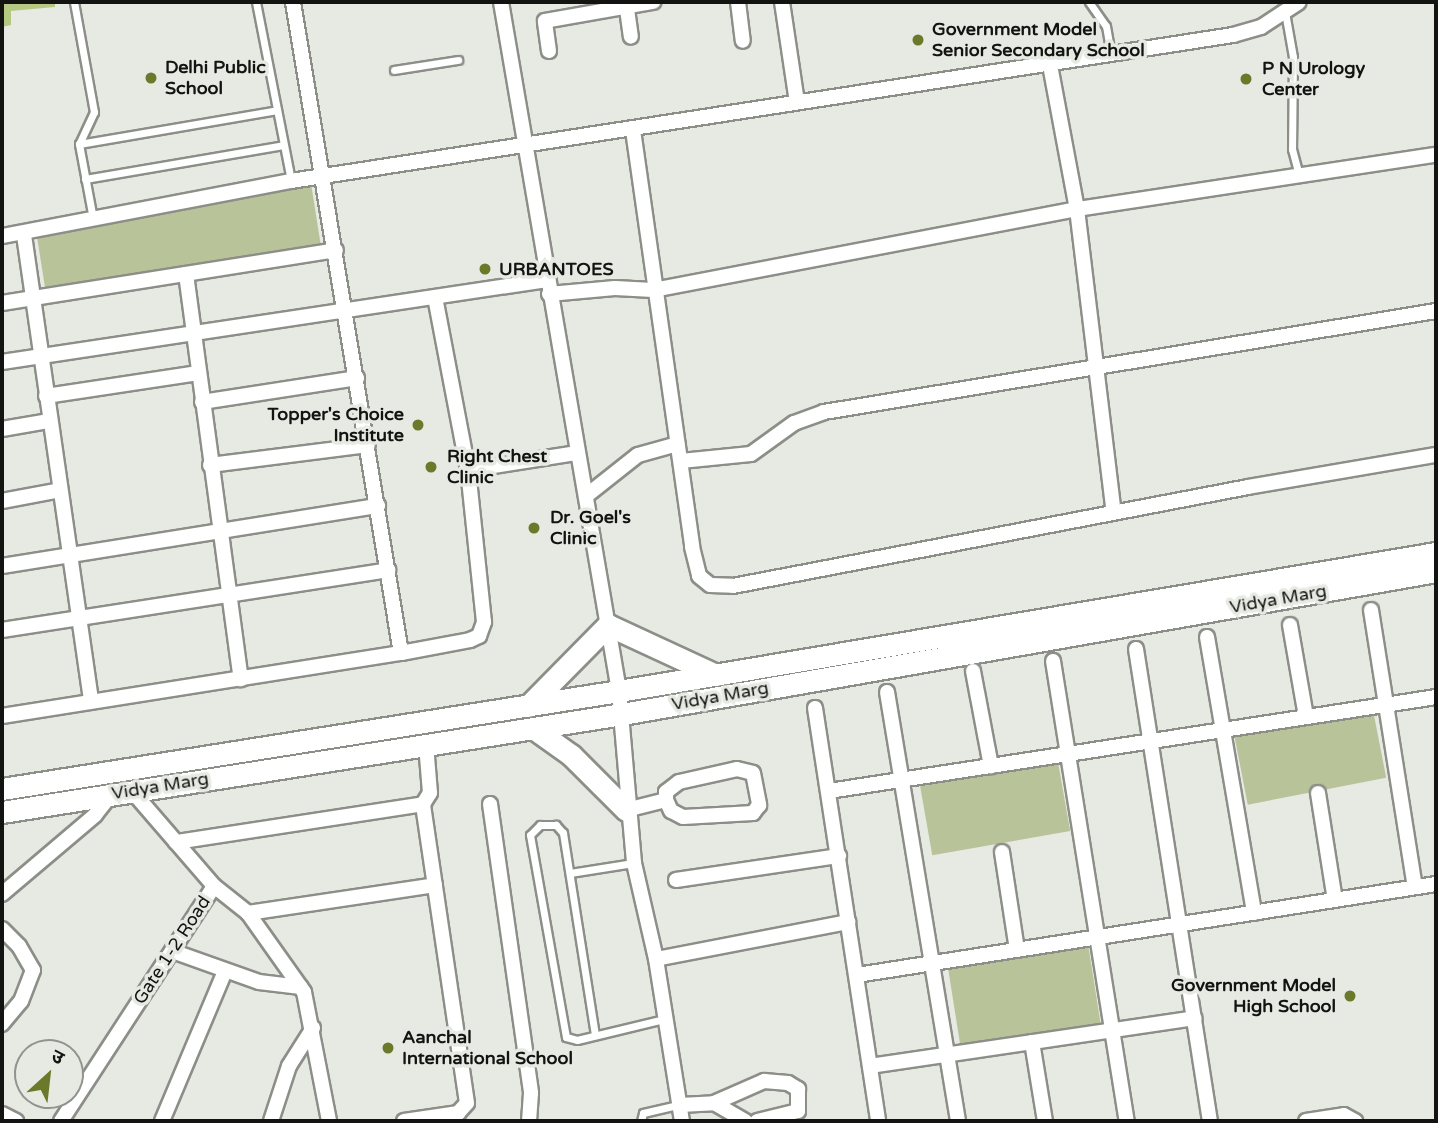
<!DOCTYPE html>
<html>
<head>
<meta charset="utf-8">
<style>
	body { margin:0 }
	#map { position:relative; width:1438px; height:1123px; overflow:hidden; background:#e7e9e3; font-family:"Varela Round","Noto Sans Devanagari",sans-serif }
	div>[style] { position:absolute }
	.green>* { inset:0; background:#b8c39a; transform-origin:0 0 }
	.water>* { inset:0; background:#b6c983 }
	.roads { filter:drop-shadow(2px 0 #8c8e88) drop-shadow(-2px 0 #8c8e88) drop-shadow(0 2px #8c8e88) drop-shadow(0 -2px #8c8e88) }
	.service>* { height:7px; margin:-3.5px; padding:0 3.5px; transform-origin:3.5px; border-radius:3.5px; background:#fff }
	.minor>* { height:14px; margin:-7px; padding:0 7px; transform-origin:7px; border-radius:7px; background:#fff }
	.secondary>* { height:21px; margin:-10.5px; padding:0 10.5px; transform-origin:10.5px; border-radius:10.5px; background:#fff }
	.dots>* { width:19px; height:19px; translate:-50% -50%; box-sizing:border-box; border:4px solid #e7e9e3; border-radius:50% }
	span { translate:-50% -50%; white-space:nowrap; text-align:center; line-height:1.15; -webkit-text-stroke:7px #e7e9e3; paint-order:stroke }
	.poi-label { font-size:18px; color:#131311; font-weight:700 }
	.left { translate:0 -50%; text-align:left }
	.right { translate:-100% -50%; text-align:right }
	.street-label { font-size:18px; color:#131311 }
	.frame { position:absolute; inset:0; border:4px solid #131311; pointer-events:none }
	.north { position:absolute; left:14px; top:1039px; width:70px; height:70px; box-sizing:border-box; background:#e7e9e3; border:2px solid #92938f; border-radius:50%; rotate:27deg; font-size:19px; font-weight:700; line-height:28px; text-align:center; color:#131311 }
	.north::after { content:''; display:block; margin:auto; width:24px; height:32px; background:#697b2a; clip-path:polygon(50% 0,100% 100%,50% 72%,0 100%) }
</style>
</head>
<body>
<div id="map">
	<div class="green">
		<div style="left:310px;top:177px;width:71px;height:279px;rotate:81deg"></div>
		<div style="left:1373px;top:710px;width:69px;height:141px;rotate:79deg"></div>
		<div style="left:1058px;top:762px;width:70px;height:140px;rotate:80deg"></div>
		<div style="left:1088px;top:944px;width:84px;height:142px;rotate:81deg"></div>
	</div>
	<div class="water">
		<div style="clip-path:polygon(2px 2px,55px 2px,55px 7px,11px 11px,11px 25px,2px 27px)"></div>
	</div>
	<div class="roads">
		<div class="service">
			<div style="left:74px;top:2px;width:112px;rotate:79.7deg"></div>
			<div style="left:94px;top:112px;width:35px;rotate:115deg"></div>
			<div style="left:79px;top:144px;width:76px;rotate:79.4deg"></div>
			<div style="left:256px;top:2px;width:182px;rotate:78.9deg"></div>
			<div style="left:1089px;top:2px;width:29px;rotate:55deg"></div>
			<div style="left:1106px;top:26px;width:28px;rotate:80deg"></div>
			<div style="left:1285px;top:12px;width:46px;rotate:79.9deg"></div>
			<div style="left:1293px;top:57px;width:92px;rotate:90.6deg"></div>
			<div style="left:1292px;top:149px;width:28px;rotate:75deg"></div>
			<div style="left:394px;top:70px;width:65px;rotate:-8.9deg"></div>
			<div style="left:79px;top:144px;width:201px;rotate:-9.7deg"></div>
			<div style="left:85px;top:179px;width:201px;rotate:-9.7deg"></div>
			<div style="left:570px;top:873px;width:64px;rotate:-9deg"></div>
			<div style="left:595px;top:1035px;width:205px;rotate:-99deg"></div>
			<div style="left:563px;top:833px;width:11px;rotate:-131deg"></div>
			<div style="left:556px;top:825px;width:16px;rotate:180deg"></div>
			<div style="left:540px;top:825px;width:14px;rotate:135deg"></div>
			<div style="left:530px;top:835px;width:205px;rotate:79.9deg"></div>
			<div style="left:566px;top:1037px;width:11px;rotate:15deg"></div>
			<div style="left:577px;top:1040px;width:89px;rotate:-13.6deg"></div>
			<div style="left:641px;top:1121px;width:8px;rotate:-76deg"></div>
			<div style="left:643px;top:1113px;width:37px;rotate:-13deg"></div>
		</div>
		<div class="minor">
			<div style="left:293px;top:2px;width:660px;rotate:80.58deg"></div>
			<div style="left:401px;top:653px;width:70px;rotate:-10.7deg"></div>
			<div style="left:470px;top:640px;width:10px;rotate:-24deg"></div>
			<div style="left:479px;top:636px;width:15px;rotate:-70deg"></div>
			<div style="left:484px;top:622px;width:153px;rotate:-96deg"></div>
			<div style="left:468px;top:470px;width:176px;rotate:-100.8deg"></div>
			<div style="left:501px;top:2px;width:699px;rotate:80.28deg"></div>
			<div style="left:619px;top:691px;width:173px;rotate:85deg"></div>
			<div style="left:634px;top:863px;width:98px;rotate:77.1deg"></div>
			<div style="left:656px;top:959px;width:164px;rotate:80.9deg"></div>
			<div style="left:626px;top:2px;width:35px;rotate:82deg"></div>
			<div style="left:738px;top:2px;width:39px;rotate:83deg"></div>
			<div style="left:782px;top:2px;width:101px;rotate:81.5deg"></div>
			<div style="left:549px;top:51px;width:30px;rotate:-98deg"></div>
			<div style="left:545px;top:21px;width:110px;rotate:-10deg"></div>
			<div style="left:1050px;top:65px;width:147px;rotate:79.4deg"></div>
			<div style="left:1077px;top:209px;width:306px;rotate:83.1deg"></div>
			<div style="left:633px;top:130px;width:421px;rotate:81.9deg"></div>
			<div style="left:692px;top:547px;width:30px;rotate:76deg"></div>
			<div style="left:699px;top:576px;width:14px;rotate:39deg"></div>
			<div style="left:710px;top:585px;width:23px;rotate:2deg"></div>
			<div style="left:733px;top:586px;width:524px;rotate:-10.88deg"></div>
			<div style="left:1248px;top:487px;width:191px;rotate:-9.7deg"></div>
			<div style="left:24px;top:235px;width:470px;rotate:81.8deg"></div>
			<div style="left:2px;top:236px;width:294px;rotate:-10.8deg"></div>
			<div style="left:291px;top:181px;width:953px;rotate:-8.81deg"></div>
			<div style="left:1233px;top:35px;width:29px;rotate:-16deg"></div>
			<div style="left:1261px;top:27px;width:45px;rotate:-33.3deg"></div>
			<div style="left:186px;top:274px;width:409px;rotate:82.3deg"></div>
			<div style="left:549px;top:294px;width:66px;rotate:-5.2deg"></div>
			<div style="left:615px;top:288px;width:38px;rotate:3deg"></div>
			<div style="left:653px;top:290px;width:432px;rotate:-10.8deg"></div>
			<div style="left:1077px;top:209px;width:363px;rotate:-8.6deg"></div>
			<div style="left:2px;top:303px;width:338px;rotate:-9deg"></div>
			<div style="left:2px;top:362px;width:551px;rotate:-8.56deg"></div>
			<div style="left:46px;top:396px;width:154px;rotate:-8.6deg"></div>
			<div style="left:202px;top:402px;width:157px;rotate:-8.8deg"></div>
			<div style="left:2px;top:429px;width:48px;rotate:-9.7deg"></div>
			<div style="left:681px;top:461px;width:70px;rotate:-5.7deg"></div>
			<div style="left:751px;top:454px;width:53px;rotate:-35.8deg"></div>
			<div style="left:794px;top:423px;width:32px;rotate:-20deg"></div>
			<div style="left:824px;top:412px;width:620px;rotate:-9.37deg"></div>
			<div style="left:210px;top:465px;width:159px;rotate:-7.2deg"></div>
			<div style="left:468px;top:470px;width:109px;rotate:-8.9deg"></div>
			<div style="left:586px;top:496px;width:66px;rotate:-38.3deg"></div>
			<div style="left:638px;top:455px;width:41px;rotate:-15.4deg"></div>
			<div style="left:2px;top:501px;width:59px;rotate:-10.7deg"></div>
			<div style="left:2px;top:566px;width:381px;rotate:-9.1deg"></div>
			<div style="left:1371px;top:610px;width:280px;rotate:81deg"></div>
			<div style="left:1290px;top:625px;width:93px;rotate:80.1deg"></div>
			<div style="left:2px;top:630px;width:391px;rotate:-8.8deg"></div>
			<div style="left:1207px;top:637px;width:280px;rotate:80.3deg"></div>
			<div style="left:1136px;top:649px;width:478px;rotate:81.1deg"></div>
			<div style="left:1053px;top:661px;width:466px;rotate:80.9deg"></div>
			<div style="left:973px;top:671px;width:97px;rotate:79.3deg"></div>
			<div style="left:887px;top:692px;width:435px;rotate:80.6deg"></div>
			<div style="left:815px;top:708px;width:418px;rotate:81.3deg"></div>
			<div style="left:2px;top:716px;width:404px;rotate:-9deg"></div>
			<div style="left:829px;top:791px;width:614px;rotate:-8.8deg"></div>
			<div style="left:1318px;top:793px;width:108px;rotate:81deg"></div>
			<div style="left:490px;top:804px;width:292px;rotate:81.9deg"></div>
			<div style="left:531px;top:1093px;width:28px;rotate:94deg"></div>
			<div style="left:626px;top:810px;width:41px;rotate:-14deg"></div>
			<div style="left:666px;top:800px;width:8px;rotate:-90deg"></div>
			<div style="left:666px;top:792px;width:16px;rotate:-38deg"></div>
			<div style="left:679px;top:782px;width:59px;rotate:-12.6deg"></div>
			<div style="left:737px;top:769px;width:16px;rotate:14deg"></div>
			<div style="left:753px;top:773px;width:33px;rotate:79deg"></div>
			<div style="left:759px;top:805px;width:10px;rotate:127deg"></div>
			<div style="left:753px;top:813px;width:70px;rotate:176.7deg"></div>
			<div style="left:683px;top:817px;width:13px;rotate:-153deg"></div>
			<div style="left:671px;top:811px;width:12px;rotate:-114deg"></div>
			<div style="left:176px;top:842px;width:250px;rotate:-8.7deg"></div>
			<div style="left:1002px;top:852px;width:99px;rotate:81.3deg"></div>
			<div style="left:676px;top:880px;width:165px;rotate:-8.4deg"></div>
			<div style="left:214px;top:886px;width:43px;rotate:38.5deg"></div>
			<div style="left:248px;top:913px;width:97px;rotate:54.7deg"></div>
			<div style="left:304px;top:992px;width:131px;rotate:79deg"></div>
			<div style="left:2px;top:894px;width:122px;rotate:-40.3deg"></div>
			<div style="left:95px;top:815px;width:28px;rotate:-52deg"></div>
			<div style="left:248px;top:913px;width:189px;rotate:-8.5deg"></div>
			<div style="left:2px;top:929px;width:24px;rotate:45deg"></div>
			<div style="left:19px;top:946px;width:28px;rotate:60deg"></div>
			<div style="left:33px;top:970px;width:33px;rotate:111deg"></div>
			<div style="left:21px;top:1001px;width:30px;rotate:130deg"></div>
			<div style="left:172px;top:951px;width:92px;rotate:19.6deg"></div>
			<div style="left:259px;top:982px;width:42px;rotate:6.8deg"></div>
			<div style="left:656px;top:959px;width:196px;rotate:-10.9deg"></div>
			<div style="left:857px;top:975px;width:586px;rotate:-8.93deg"></div>
			<div style="left:1032px;top:1042px;width:80px;rotate:80.7deg"></div>
			<div style="left:870px;top:1066px;width:328px;rotate:-8.4deg"></div>
			<div style="left:714px;top:1103px;width:36px;rotate:30deg"></div>
			<div style="left:680px;top:1105px;width:34px;rotate:-3deg"></div>
			<div style="left:714px;top:1103px;width:55px;rotate:-23.7deg"></div>
			<div style="left:764px;top:1081px;width:24px;rotate:5deg"></div>
			<div style="left:788px;top:1083px;width:12px;rotate:31deg"></div>
			<div style="left:798px;top:1089px;width:22px;rotate:90deg"></div>
			<div style="left:798px;top:1111px;width:42px;rotate:166.3deg"></div>
			<div style="left:2px;top:1114px;width:16px;rotate:27deg"></div>
			<div style="left:61px;top:1121px;width:280px;rotate:-56.9deg"></div>
			<div style="left:214px;top:886px;width:127px;rotate:-130.8deg"></div>
			<div style="left:162px;top:1121px;width:163px;rotate:-67.2deg"></div>
			<div style="left:271px;top:1121px;width:58px;rotate:-71.9deg"></div>
			<div style="left:289px;top:1066px;width:45px;rotate:-57.7deg"></div>
			<div style="left:404px;top:1121px;width:55px;rotate:-8.4deg"></div>
			<div style="left:458px;top:1113px;width:13px;rotate:-48deg"></div>
			<div style="left:467px;top:1103px;width:302px;rotate:-98.4deg"></div>
			<div style="left:423px;top:804px;width:13px;rotate:-58deg"></div>
			<div style="left:430px;top:793px;width:49px;rotate:-94.7deg"></div>
			<div style="left:1306px;top:1121px;width:38px;rotate:-9deg"></div>
			<div style="left:1344px;top:1115px;width:13px;rotate:29deg"></div>
		</div>
		<div class="secondary">
			<div style="left:528px;top:706px;width:114px;rotate:-45.4deg"></div>
			<div style="left:608px;top:625px;width:119px;rotate:24.8deg"></div>
			<div style="left:533px;top:728px;width:47px;rotate:35.4deg"></div>
			<div style="left:571px;top:755px;width:78px;rotate:45deg"></div>
			<div style="left:2px;top:789px;width:625px;rotate:-9.03deg"></div>
			<div style="left:619px;top:691px;width:829px;rotate:-9.59deg"></div>
			<div style="left:2px;top:812px;width:628px;rotate:-8.98deg"></div>
			<div style="left:622px;top:714px;width:826px;rotate:-9.96deg"></div>
		</div>
	</div>
	<div class="dots">
		<div style="left:918px;top:40px;background:#697b2a"></div>
		<div style="left:151px;top:78px;background:#697b2a"></div>
		<div style="left:1246px;top:79px;background:#697b2a"></div>
		<div style="left:485px;top:269px;background:#697b2a"></div>
		<div style="left:418px;top:425px;background:#697b2a"></div>
		<div style="left:431px;top:467px;background:#697b2a"></div>
		<div style="left:534px;top:528px;background:#697b2a"></div>
		<div style="left:1350px;top:996px;background:#697b2a"></div>
		<div style="left:388px;top:1048px;background:#697b2a"></div>
	</div>
	<div class="poi-label">
		<span class="left" style="left:932px;top:40px">Government Model<br>Senior Secondary School</span>
		<span class="left" style="left:165px;top:78px">Delhi Public<br>School</span>
		<span class="left" style="left:1262px;top:79px">P N Urology<br>Center</span>
		<span class="left" style="left:499px;top:269px">URBANTOES</span>
		<span class="right" style="left:404px;top:425px">Topper's Choice<br>Institute</span>
		<span class="left" style="left:447px;top:467px">Right Chest<br>Clinic</span>
		<span class="left" style="left:550px;top:528px">Dr. Goel's<br>Clinic</span>
		<span class="right" style="left:1336px;top:996px">Government Model<br>High School</span>
		<span class="left" style="left:402px;top:1048px">Aanchal<br>International School</span>
	</div>
	<div class="street-label">
		<span style="left:1278px;top:599px;rotate:-10deg">Vidya Marg</span>
		<span style="left:720px;top:696px;rotate:-10deg">Vidya Marg</span>
		<span style="left:160px;top:786px;rotate:-9deg">Vidya Marg</span>
		<span style="left:172px;top:950px;rotate:-57deg">Gate 1-2 Road</span>
	</div>
	<div class="frame"></div>
	<div class="north">उ</div>
</div>
</body>
</html>
